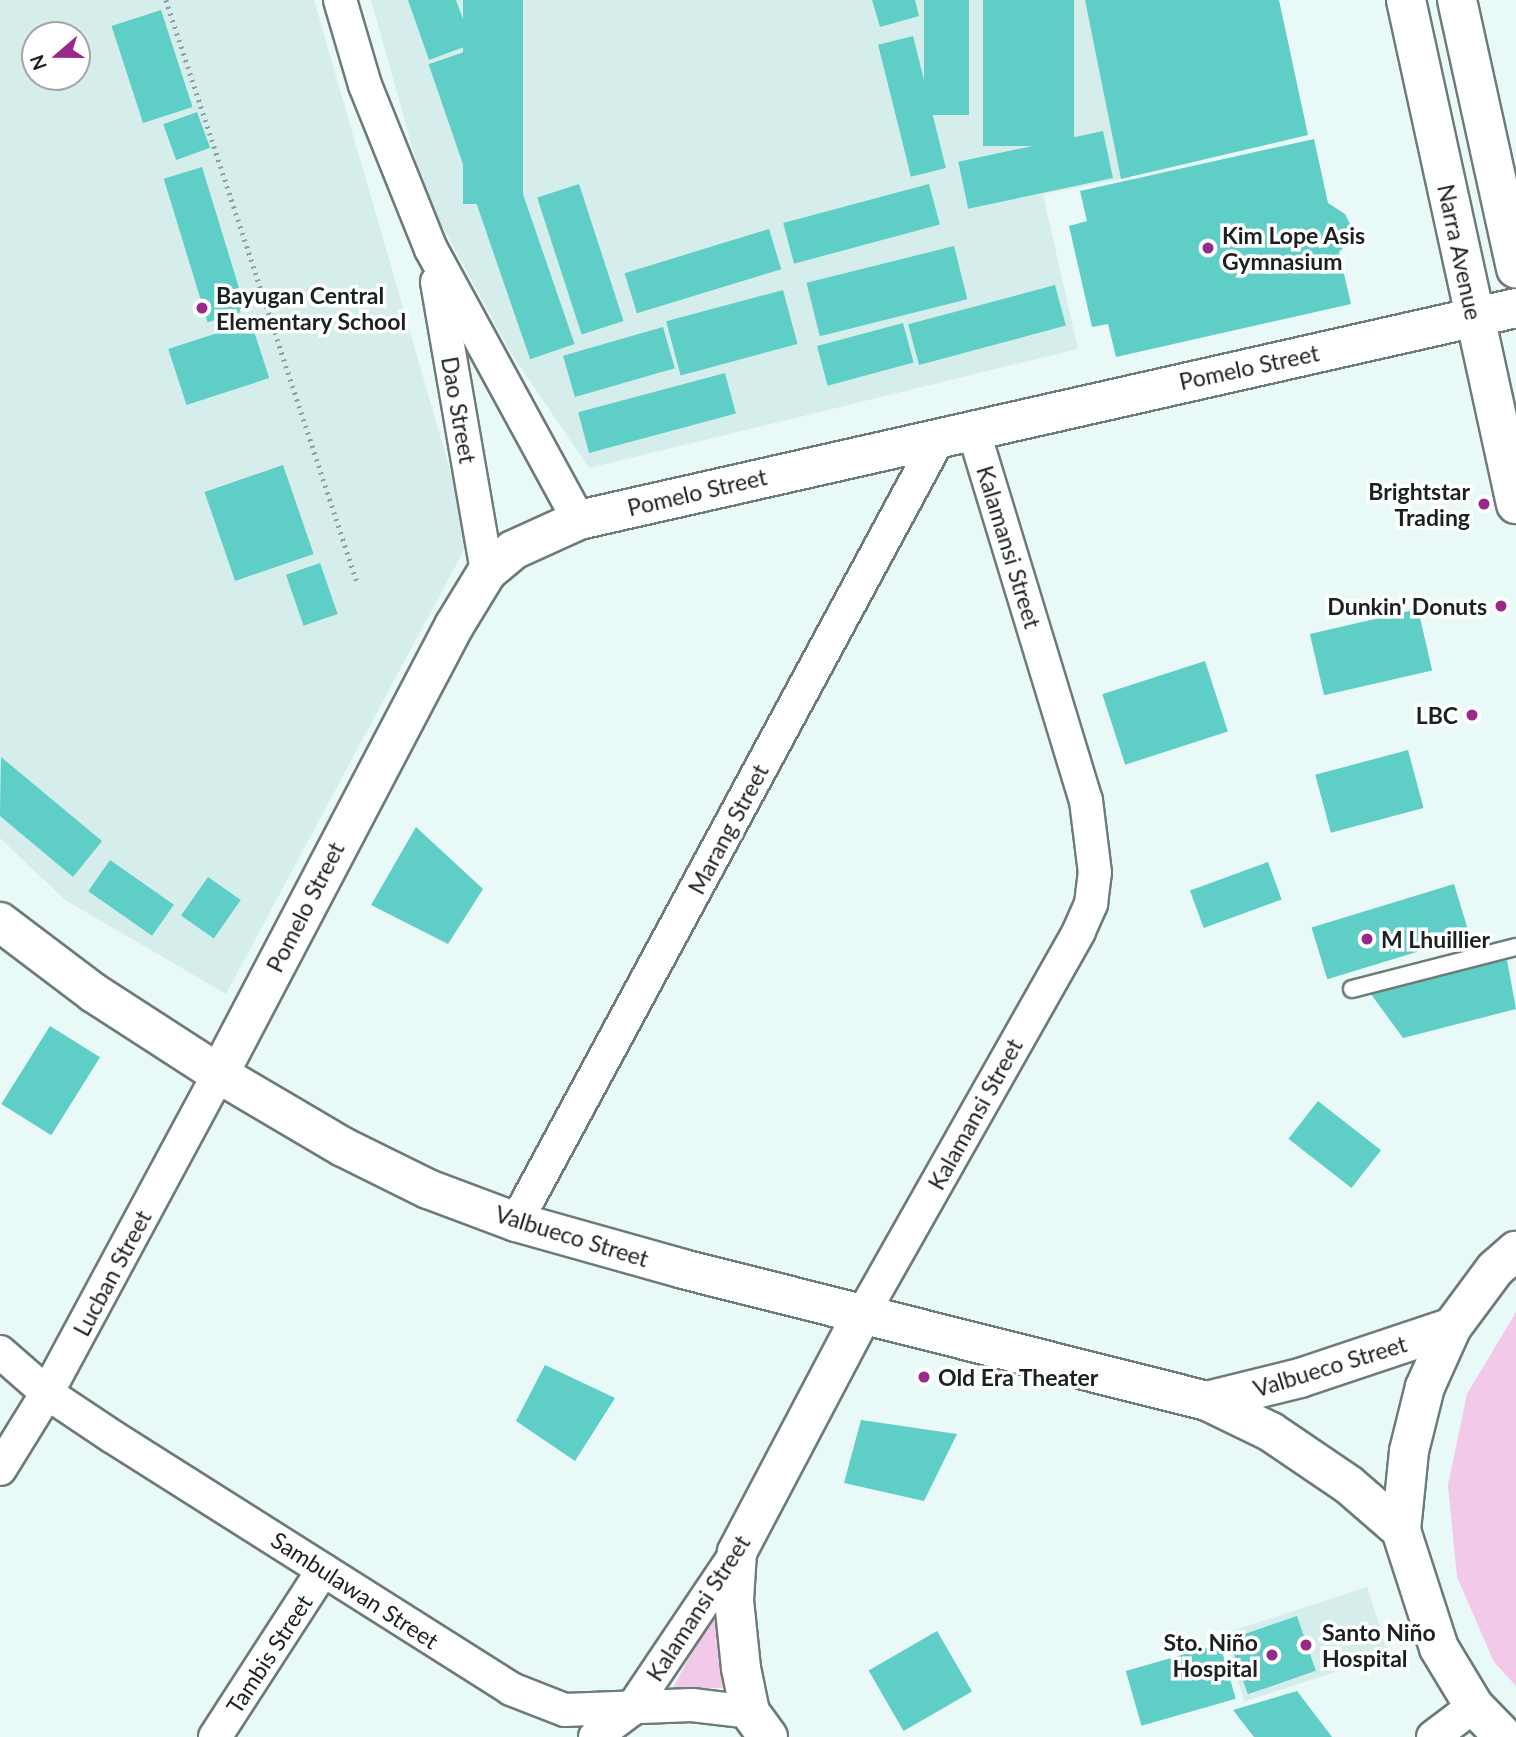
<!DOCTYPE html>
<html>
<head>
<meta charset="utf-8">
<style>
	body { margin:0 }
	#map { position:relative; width:1516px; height:1737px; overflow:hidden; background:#e9f9f8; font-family:Lato,sans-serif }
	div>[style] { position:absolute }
	.built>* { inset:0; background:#d5eeeb; transform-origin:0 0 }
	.green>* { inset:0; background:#f2c9e8 }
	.building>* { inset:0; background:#5fcec6; transform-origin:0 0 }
	.path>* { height:4.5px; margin-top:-2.25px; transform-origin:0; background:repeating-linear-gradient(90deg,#939f9e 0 2px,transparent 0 7px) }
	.roads { filter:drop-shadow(2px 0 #6d7b79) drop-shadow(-2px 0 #6d7b79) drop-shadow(0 2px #6d7b79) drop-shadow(0 -2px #6d7b79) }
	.service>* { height:16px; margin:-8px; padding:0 8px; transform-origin:8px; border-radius:8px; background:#fff }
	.minor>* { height:32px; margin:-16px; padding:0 16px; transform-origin:16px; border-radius:16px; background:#fff }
	.tertiary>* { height:38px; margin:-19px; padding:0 19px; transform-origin:19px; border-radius:19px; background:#fff }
	.trunk>* { height:38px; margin:-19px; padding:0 19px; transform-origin:19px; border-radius:19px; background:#fff }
	.dots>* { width:19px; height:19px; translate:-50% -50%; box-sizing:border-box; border:4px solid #fff; border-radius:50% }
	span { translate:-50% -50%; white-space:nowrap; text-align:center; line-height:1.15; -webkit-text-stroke:7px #fff; paint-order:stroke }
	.poi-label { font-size:23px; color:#1b2120; font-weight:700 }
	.left { translate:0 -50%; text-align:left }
	.right { translate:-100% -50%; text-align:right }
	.street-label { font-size:23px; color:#1b2120 }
	.north { position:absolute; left:21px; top:21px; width:70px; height:70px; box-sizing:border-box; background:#fff; border:2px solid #a4a6a6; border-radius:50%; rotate:250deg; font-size:19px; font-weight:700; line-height:28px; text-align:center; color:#1b2120 }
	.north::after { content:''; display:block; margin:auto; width:24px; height:32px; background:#992988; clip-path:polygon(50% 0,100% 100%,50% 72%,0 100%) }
</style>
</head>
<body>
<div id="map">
	<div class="built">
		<div style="clip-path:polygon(evenodd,0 0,314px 0,470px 539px,226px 994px,65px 900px,0 838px,0 0,35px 35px,77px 35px,77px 77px,35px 77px,35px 35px)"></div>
		<div style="clip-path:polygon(371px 0,1085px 0,1121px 179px,1043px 194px,1078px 349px,589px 468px,511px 353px,426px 196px)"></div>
		<div style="left:1367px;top:1587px;width:71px;height:152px;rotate:72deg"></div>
	</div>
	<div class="green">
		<div style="clip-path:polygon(1516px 1312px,1516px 1686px,1494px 1662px,1457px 1577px,1448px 1485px,1467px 1394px)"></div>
		<div style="clip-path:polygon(714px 1611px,723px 1688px,673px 1688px)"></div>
	</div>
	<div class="building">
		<div style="clip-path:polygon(408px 0,456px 0,472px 44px,429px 60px)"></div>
		<div style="left:463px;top:0;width:60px;height:204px"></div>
		<div style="clip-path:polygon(872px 0,915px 0,919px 16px,880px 27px)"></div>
		<div style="left:924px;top:0;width:45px;height:115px"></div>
		<div style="left:983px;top:0;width:91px;height:146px"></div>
		<div style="clip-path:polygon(1085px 0,1279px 0,1308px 135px,1121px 179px)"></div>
		<div style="left:161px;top:10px;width:102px;height:52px;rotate:72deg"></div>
		<div style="left:913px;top:36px;width:136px;height:36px;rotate:76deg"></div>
		<div style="left:473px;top:49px;width:312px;height:47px;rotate:71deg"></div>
		<div style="left:197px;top:112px;width:38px;height:36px;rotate:70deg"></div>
		<div style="left:1103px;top:131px;width:48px;height:148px;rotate:78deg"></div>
		<div style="clip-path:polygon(1314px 139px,1328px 203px,1345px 214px,1350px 224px,1346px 245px,1339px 252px,1351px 304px,1116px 357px,1108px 324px,1092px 327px,1069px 226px,1087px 221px,1080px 191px)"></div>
		<div style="left:202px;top:167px;width:150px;height:40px;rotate:73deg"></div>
		<div style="left:579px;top:184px;width:144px;height:44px;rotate:72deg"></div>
		<div style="left:929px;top:184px;width:42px;height:151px;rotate:75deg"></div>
		<div style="left:769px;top:229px;width:42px;height:151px;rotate:73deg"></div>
		<div style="left:954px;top:246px;width:55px;height:152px;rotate:76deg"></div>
		<div style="left:1055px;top:285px;width:42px;height:152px;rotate:75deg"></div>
		<div style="left:783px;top:290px;width:56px;height:121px;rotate:75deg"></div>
		<div style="left:251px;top:322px;width:59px;height:87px;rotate:72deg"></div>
		<div style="left:903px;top:323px;width:41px;height:89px;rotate:75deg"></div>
		<div style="left:663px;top:327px;width:43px;height:104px;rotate:74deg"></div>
		<div style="left:725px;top:373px;width:42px;height:152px;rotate:75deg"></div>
		<div style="left:283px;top:465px;width:94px;height:83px;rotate:71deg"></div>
		<div style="left:320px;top:563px;width:54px;height:36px;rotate:71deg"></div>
		<div style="left:1418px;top:609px;width:63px;height:111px;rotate:77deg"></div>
		<div style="left:1205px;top:661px;width:74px;height:108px;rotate:72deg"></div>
		<div style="left:1408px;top:750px;width:60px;height:96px;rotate:75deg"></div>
		<div style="clip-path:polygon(1px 757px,102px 841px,73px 877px,0 816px)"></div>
		<div style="clip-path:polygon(416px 827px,483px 889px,448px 944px,371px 905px)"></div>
		<div style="left:110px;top:860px;width:78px;height:38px;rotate:35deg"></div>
		<div style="left:1268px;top:862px;width:40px;height:83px;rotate:70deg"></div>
		<div style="left:208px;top:877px;width:40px;height:47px;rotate:35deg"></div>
		<div style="left:1454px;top:884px;width:54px;height:149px;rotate:73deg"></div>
		<div style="clip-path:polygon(1507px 960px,1516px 1009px,1403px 1038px,1368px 990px)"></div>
		<div style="left:50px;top:1026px;width:59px;height:92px;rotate:32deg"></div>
		<div style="left:1318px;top:1101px;width:80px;height:48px;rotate:38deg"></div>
		<div style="clip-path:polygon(545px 1365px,615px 1398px,575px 1461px,516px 1421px)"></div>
		<div style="clip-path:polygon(861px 1420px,957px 1434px,924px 1501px,844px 1483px)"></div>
		<div style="left:1297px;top:1616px;width:58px;height:72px;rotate:71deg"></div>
		<div style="left:937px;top:1631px;width:70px;height:79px;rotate:60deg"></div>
		<div style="left:1220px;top:1644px;width:57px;height:98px;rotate:74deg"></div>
		<div style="clip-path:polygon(1297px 1691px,1332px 1737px,1254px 1737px,1233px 1710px)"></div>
	</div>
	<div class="path">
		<div style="left:166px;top:0;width:613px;rotate:71.83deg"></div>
	</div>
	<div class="roads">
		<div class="service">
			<div style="left:1352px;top:989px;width:169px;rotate:-14.4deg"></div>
		</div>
		<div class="minor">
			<div style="left:340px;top:0;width:89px;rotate:73.6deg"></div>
			<div style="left:365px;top:85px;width:177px;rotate:68.1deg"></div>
			<div style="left:431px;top:249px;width:309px;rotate:61.4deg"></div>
			<div style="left:437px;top:282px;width:294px;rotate:80.2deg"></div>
			<div style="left:516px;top:1222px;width:893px;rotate:-61.66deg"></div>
			<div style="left:861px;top:1317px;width:443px;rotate:-60.5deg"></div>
			<div style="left:1079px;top:931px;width:30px;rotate:-66deg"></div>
			<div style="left:1091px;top:904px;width:31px;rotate:-83deg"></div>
			<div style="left:1095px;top:873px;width:73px;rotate:-97.1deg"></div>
			<div style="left:1086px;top:801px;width:390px;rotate:-106.9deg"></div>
			<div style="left:0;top:1352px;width:62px;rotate:41.1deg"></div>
			<div style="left:47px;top:1393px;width:79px;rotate:33.7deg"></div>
			<div style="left:113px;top:1437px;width:471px;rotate:32.3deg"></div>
			<div style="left:511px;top:1689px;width:58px;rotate:21.3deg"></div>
			<div style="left:565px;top:1710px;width:127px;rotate:-2.3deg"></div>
			<div style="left:692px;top:1705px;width:58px;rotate:6.9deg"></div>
			<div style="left:0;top:1469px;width:89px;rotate:-58.3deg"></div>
			<div style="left:47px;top:1393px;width:362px;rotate:-61.7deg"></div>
			<div style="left:215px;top:1737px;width:199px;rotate:-57.1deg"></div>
			<div style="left:595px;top:1737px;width:45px;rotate:-36.9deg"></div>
			<div style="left:631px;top:1710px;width:190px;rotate:-56.1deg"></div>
			<div style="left:1433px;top:1737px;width:51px;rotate:-37.1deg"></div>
		</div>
		<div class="tertiary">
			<div style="left:0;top:922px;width:118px;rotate:37.1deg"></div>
			<div style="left:94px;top:993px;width:149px;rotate:32.9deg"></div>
			<div style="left:219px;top:1074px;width:144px;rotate:30.5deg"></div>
			<div style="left:343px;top:1147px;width:95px;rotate:26.3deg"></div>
			<div style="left:428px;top:1189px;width:94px;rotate:20.6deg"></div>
			<div style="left:516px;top:1222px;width:173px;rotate:15.7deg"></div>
			<div style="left:683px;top:1269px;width:540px;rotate:14.14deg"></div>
			<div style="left:1207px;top:1401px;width:71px;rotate:25.8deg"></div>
			<div style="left:1271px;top:1432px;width:94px;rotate:34.2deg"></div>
			<div style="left:1349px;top:1485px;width:69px;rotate:40.9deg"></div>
			<div style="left:219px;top:1074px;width:506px;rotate:-62.32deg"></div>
			<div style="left:454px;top:626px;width:63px;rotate:-58.6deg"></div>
			<div style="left:487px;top:572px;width:34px;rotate:-40deg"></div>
			<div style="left:513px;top:550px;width:72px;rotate:-24.4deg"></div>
			<div style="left:579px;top:520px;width:961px;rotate:-12.75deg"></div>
			<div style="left:1207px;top:1401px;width:96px;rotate:-13.9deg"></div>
			<div style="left:1300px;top:1378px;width:160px;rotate:-18.5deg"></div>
			<div style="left:768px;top:1737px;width:31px;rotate:-126deg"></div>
			<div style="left:750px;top:1712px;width:45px;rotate:-101.6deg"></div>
			<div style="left:741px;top:1668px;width:68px;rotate:-95.9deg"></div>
			<div style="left:734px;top:1600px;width:48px;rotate:-86.4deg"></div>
			<div style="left:737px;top:1552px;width:266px;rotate:-62.2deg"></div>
		</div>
		<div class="trunk">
			<div style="left:1406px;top:0;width:516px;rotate:77.69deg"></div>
			<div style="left:1457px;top:0;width:275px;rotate:77.6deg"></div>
			<div style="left:1504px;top:1737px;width:43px;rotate:-134.1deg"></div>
			<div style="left:1474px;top:1706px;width:68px;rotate:-121.1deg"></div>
			<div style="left:1439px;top:1648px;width:124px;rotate:-107.9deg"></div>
			<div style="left:1401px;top:1530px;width:79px;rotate:-84.2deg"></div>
			<div style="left:1409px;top:1451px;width:66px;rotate:-76deg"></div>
			<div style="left:1425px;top:1387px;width:66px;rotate:-65.8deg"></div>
			<div style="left:1452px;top:1327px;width:72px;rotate:-53.4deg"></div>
			<div style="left:1495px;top:1269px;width:28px;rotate:-41deg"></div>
		</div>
	</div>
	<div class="dots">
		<div style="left:1208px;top:248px;background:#992988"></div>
		<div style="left:202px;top:308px;background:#992988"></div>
		<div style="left:1484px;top:504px;background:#992988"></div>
		<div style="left:1501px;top:606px;background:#992988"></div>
		<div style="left:1472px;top:715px;background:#992988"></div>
		<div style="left:1367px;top:939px;background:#992988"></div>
		<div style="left:924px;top:1377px;background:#992988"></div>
		<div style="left:1306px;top:1645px;background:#992988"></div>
		<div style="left:1272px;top:1655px;background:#992988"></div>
	</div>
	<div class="poi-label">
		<span class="left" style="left:1222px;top:248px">Kim Lope Asis<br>Gymnasium</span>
		<span class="left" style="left:216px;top:308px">Bayugan Central<br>Elementary School</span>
		<span class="right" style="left:1470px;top:504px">Brightstar<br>Trading</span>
		<span class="right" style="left:1487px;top:606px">Dunkin' Donuts</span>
		<span class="right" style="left:1458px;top:715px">LBC</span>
		<span class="left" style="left:1381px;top:939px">M Lhuillier</span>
		<span class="left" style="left:938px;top:1377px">Old Era Theater</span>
		<span class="left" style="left:1322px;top:1645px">Santo Niño<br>Hospital</span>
		<span class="right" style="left:1258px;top:1655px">Sto. Niño<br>Hospital</span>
	</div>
	<div class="street-label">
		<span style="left:1460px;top:252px;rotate:78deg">Narra Avenue</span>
		<span style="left:1249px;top:367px;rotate:-12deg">Pomelo Street</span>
		<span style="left:459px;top:410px;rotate:80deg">Dao Street</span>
		<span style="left:697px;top:492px;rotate:-13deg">Pomelo Street</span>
		<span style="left:1009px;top:547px;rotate:73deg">Kalamansi Street</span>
		<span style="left:728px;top:829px;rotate:-62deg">Marang Street</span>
		<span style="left:305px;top:907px;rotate:-63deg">Pomelo Street</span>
		<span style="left:975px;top:1114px;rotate:-61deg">Kalamansi Street</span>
		<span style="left:572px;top:1236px;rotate:17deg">Valbueco Street</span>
		<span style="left:112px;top:1273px;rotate:-62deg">Lucban Street</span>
		<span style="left:1330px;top:1366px;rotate:-17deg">Valbueco Street</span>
		<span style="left:355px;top:1590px;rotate:33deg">Sambulawan Street</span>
		<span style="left:698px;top:1608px;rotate:-57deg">Kalamansi Street</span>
		<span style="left:269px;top:1654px;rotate:-57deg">Tambis Street</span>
	</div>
	<div class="north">N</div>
</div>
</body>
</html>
